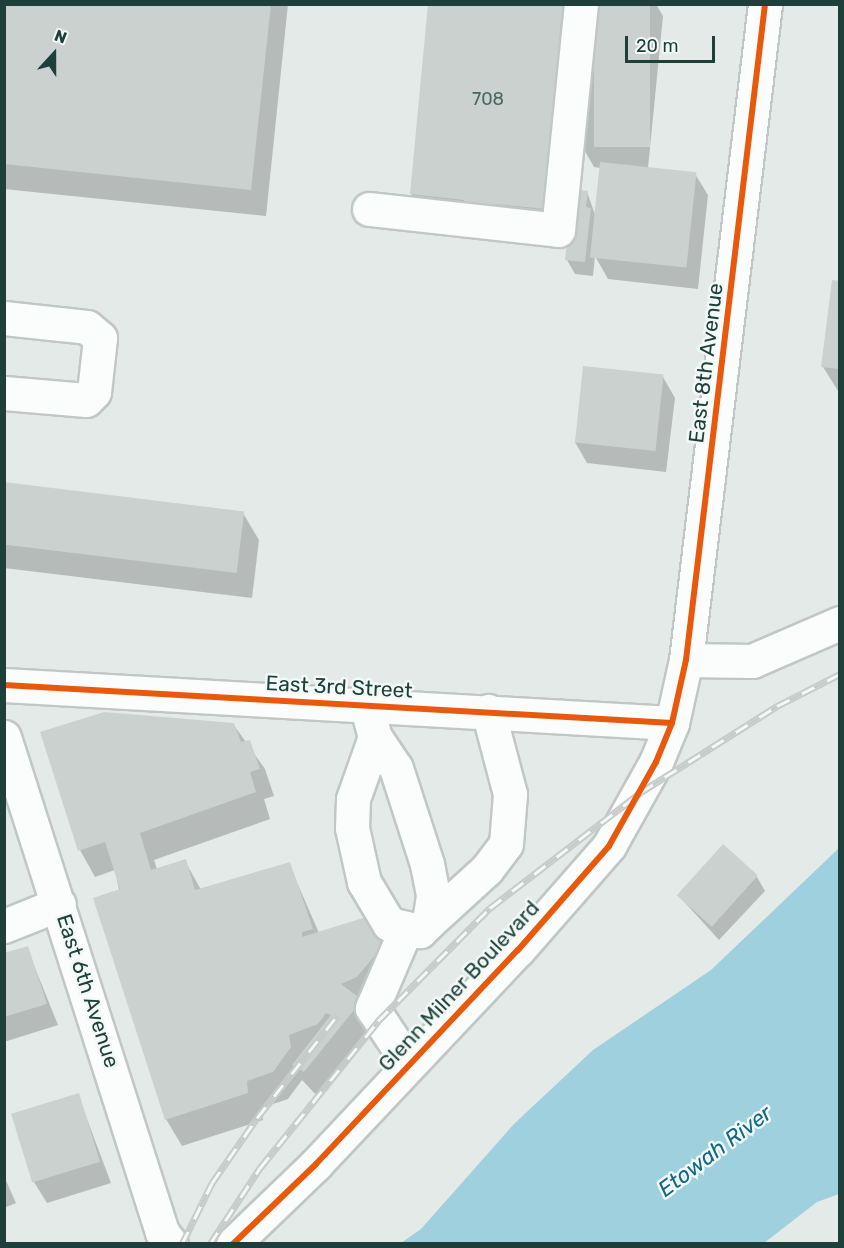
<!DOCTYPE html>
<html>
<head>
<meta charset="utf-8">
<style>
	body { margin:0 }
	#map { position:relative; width:844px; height:1248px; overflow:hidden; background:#e4eae8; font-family:Rubik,sans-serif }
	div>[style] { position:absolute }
	.water>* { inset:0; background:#9fd0de }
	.shadow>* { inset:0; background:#0003 }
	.building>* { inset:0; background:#cad1cf; transform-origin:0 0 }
	.roads { filter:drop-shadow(2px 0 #c1c7c5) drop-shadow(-2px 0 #c1c7c5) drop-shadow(0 2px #c1c7c5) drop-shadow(0 -2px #c1c7c5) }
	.minor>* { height:33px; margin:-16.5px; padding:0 16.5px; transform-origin:16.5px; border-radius:16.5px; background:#fbfcfc }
	.rail>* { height:7px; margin-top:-3.5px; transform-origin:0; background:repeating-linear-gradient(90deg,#f2f9f6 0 14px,#c7cbca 0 28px); box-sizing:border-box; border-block:2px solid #c7cbca }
	.cycleway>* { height:6px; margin:-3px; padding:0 3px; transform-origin:3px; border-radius:3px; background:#e8590c }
	span { translate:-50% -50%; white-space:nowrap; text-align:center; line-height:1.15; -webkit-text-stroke:5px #f2f9f6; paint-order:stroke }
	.number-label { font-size:18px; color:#4b6560 }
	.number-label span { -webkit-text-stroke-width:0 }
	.street-label { font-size:21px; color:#1f403a }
	.water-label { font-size:22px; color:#126883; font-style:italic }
	.frame { position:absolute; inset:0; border:6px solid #1f403a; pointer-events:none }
	.north { position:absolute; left:24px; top:24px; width:60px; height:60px; -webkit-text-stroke:4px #f2f9f6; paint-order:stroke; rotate:21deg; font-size:16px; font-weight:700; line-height:24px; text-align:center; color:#1f403a }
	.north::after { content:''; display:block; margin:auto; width:21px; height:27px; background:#1f403a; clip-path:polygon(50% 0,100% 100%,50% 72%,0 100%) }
	.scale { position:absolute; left:625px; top:36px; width:90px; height:27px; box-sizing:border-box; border:3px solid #1f403a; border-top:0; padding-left:8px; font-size:18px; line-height:21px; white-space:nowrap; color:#1f403a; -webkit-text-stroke:4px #f2f9f6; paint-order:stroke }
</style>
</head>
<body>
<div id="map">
	<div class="water">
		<div style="clip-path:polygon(839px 848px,839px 1194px,817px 1202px,764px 1243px,401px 1243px,421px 1229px,514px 1124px,593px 1050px,711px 970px)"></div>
	</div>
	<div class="shadow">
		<div style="clip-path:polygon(4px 4px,288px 4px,266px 216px,4px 189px)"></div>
		<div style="clip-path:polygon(430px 4px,560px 235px,509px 230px,508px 242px,480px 239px,472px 225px,427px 221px,411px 194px)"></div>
		<div style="clip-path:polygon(596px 4px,656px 4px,663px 16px,648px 168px,695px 174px,708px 195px,698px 289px,608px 279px,595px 256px,593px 276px,575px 274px,567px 260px,587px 192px,599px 226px,601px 168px,594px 167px,582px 146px)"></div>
		<div style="clip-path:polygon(840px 282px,840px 394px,823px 367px)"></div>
		<div style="clip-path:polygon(663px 377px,675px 398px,666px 472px,587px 463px,575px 442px)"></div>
		<div style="clip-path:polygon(4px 484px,243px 513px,259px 540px,252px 598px,4px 568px)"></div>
		<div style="clip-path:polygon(233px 724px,265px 769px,274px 796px,264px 799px,270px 819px,154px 860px,157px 869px,185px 861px,201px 890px,289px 864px,319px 933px,389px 938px,376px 1028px,319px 1098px,302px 1080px,288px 1099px,261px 1108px,263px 1120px,182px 1146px,166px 1119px,115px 870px,95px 877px,80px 850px)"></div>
		<div style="clip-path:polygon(757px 877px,765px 891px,719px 940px,678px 895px)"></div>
		<div style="clip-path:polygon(27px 948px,58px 1025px,4px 1042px,4px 955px)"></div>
		<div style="clip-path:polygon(78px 1095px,111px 1183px,47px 1203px,34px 1182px)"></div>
		<div style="clip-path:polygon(4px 1176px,16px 1203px,4px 1208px)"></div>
	</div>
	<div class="building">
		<div style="clip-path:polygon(4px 4px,271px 4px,251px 190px,4px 164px)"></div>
		<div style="clip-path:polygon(428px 4px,566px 4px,546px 209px,494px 204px,493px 215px,462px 212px,464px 200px,410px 194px)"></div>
		<div style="left:594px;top:4px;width:56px;height:143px"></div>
		<div style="left:600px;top:162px;width:97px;height:96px;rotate:6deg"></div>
		<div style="clip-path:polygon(573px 189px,588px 191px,586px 207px,591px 208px,585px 262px,565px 260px)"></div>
		<div style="clip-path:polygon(832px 280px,840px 281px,840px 369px,821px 367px)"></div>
		<div style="left:583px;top:366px;width:81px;height:77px;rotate:6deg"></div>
		<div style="left:4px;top:482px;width:242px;height:62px;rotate:7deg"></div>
		<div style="clip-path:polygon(104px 712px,234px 723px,241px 742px,250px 740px,260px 769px,250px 772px,256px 792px,140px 833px,151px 870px,186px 859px,195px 890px,290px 862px,313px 929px,302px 932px,302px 937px,366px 917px,390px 937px,357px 977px,341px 984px,362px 1000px,304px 1072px,292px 1065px,331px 1015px,326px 1013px,318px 1024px,289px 1035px,291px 1047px,273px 1072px,247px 1081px,248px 1093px,165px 1120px,93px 898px,120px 889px,105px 842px,78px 851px,40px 732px)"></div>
		<div style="left:723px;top:844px;width:47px;height:69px;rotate:42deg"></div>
		<div style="clip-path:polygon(28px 946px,47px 1004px,4px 1017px,4px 953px)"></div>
		<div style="left:79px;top:1093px;width:72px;height:71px;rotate:73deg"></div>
	</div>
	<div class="roads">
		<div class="minor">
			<div style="left:369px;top:209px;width:190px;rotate:6.3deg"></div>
			<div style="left:558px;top:230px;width:227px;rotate:-84.2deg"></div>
			<div style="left:4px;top:318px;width:83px;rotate:6.2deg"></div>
			<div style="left:87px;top:327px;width:17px;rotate:40deg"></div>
			<div style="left:100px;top:338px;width:54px;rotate:96.3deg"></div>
			<div style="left:94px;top:392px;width:11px;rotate:135deg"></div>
			<div style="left:86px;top:400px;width:82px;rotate:-175.1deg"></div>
			<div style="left:686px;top:660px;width:66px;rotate:0.9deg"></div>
			<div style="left:752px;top:661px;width:96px;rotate:-23.4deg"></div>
			<div style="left:4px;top:685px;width:669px;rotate:3.26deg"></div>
			<div style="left:366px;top:704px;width:34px;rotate:75deg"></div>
			<div style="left:375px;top:737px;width:37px;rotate:56deg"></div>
			<div style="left:396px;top:768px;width:101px;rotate:72.1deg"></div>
			<div style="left:427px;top:864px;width:33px;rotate:79deg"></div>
			<div style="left:433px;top:896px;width:26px;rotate:99deg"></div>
			<div style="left:429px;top:922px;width:13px;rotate:135deg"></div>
			<div style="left:420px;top:931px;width:32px;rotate:-167deg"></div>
			<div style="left:389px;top:924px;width:49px;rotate:-120.8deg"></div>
			<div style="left:364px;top:882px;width:55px;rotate:-102.5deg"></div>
			<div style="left:352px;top:828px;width:29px;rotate:-88deg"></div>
			<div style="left:353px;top:799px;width:66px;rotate:-70.5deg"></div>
			<div style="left:4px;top:737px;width:520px;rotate:72.3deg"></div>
			<div style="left:162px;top:1232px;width:15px;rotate:53deg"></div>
			<div style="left:429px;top:922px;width:79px;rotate:-42.4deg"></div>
			<div style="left:487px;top:869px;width:31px;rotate:-53deg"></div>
			<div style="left:506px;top:844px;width:50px;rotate:-85.4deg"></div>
			<div style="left:510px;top:794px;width:86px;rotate:-104.8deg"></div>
			<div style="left:4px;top:926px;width:59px;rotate:-21.8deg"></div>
			<div style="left:405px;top:931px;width:84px;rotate:113.2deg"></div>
			<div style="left:372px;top:1008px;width:67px;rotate:56.5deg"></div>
			<div style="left:233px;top:1244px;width:115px;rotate:-43.9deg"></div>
			<div style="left:316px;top:1164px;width:294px;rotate:-46.7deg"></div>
			<div style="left:518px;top:950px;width:138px;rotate:-48.8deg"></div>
			<div style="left:609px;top:846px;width:96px;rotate:-60.8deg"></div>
			<div style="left:656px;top:762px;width:42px;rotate:-67.7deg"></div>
			<div style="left:672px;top:723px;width:65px;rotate:-77.5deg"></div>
			<div style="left:686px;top:660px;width:661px;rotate:-83.13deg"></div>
		</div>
	</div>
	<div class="rail">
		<div style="left:182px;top:1244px;width:68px;rotate:-63.8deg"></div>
		<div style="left:212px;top:1183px;width:79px;rotate:-55.3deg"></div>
		<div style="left:257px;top:1118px;width:130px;rotate:-51.9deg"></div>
		<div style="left:210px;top:1244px;width:91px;rotate:-56.7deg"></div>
		<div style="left:260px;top:1168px;width:189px;rotate:-51.2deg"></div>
		<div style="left:378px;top:1021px;width:159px;rotate:-45.3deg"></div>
		<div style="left:490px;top:908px;width:190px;rotate:-37.5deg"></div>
		<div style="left:641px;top:792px;width:161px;rotate:-32.3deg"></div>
		<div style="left:777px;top:706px;width:71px;rotate:-26.9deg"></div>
	</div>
	<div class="cycleway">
		<div style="left:4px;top:685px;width:669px;rotate:3.26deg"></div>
		<div style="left:233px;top:1244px;width:115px;rotate:-43.9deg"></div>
		<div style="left:316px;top:1164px;width:294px;rotate:-46.7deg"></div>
		<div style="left:518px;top:950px;width:138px;rotate:-48.8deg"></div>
		<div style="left:609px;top:846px;width:96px;rotate:-60.8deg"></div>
		<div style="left:656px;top:762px;width:42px;rotate:-67.7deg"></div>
		<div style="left:672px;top:723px;width:65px;rotate:-77.5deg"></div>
		<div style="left:686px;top:660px;width:661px;rotate:-83.13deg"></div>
	</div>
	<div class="number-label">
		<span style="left:488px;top:99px">708</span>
	</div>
	<div class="street-label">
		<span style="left:706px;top:363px;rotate:-83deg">East 8th Avenue</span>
		<span style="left:339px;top:687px;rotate:3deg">East 3rd Street</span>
		<span style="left:459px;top:986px;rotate:-47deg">Glenn Milner Boulevard</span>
		<span style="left:88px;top:991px;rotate:72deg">East 6th Avenue</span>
	</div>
	<div class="water-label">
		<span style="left:715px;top:1151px;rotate:-37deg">Etowah River</span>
	</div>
	<div class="frame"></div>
	<div class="north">N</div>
	<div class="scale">20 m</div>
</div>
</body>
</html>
